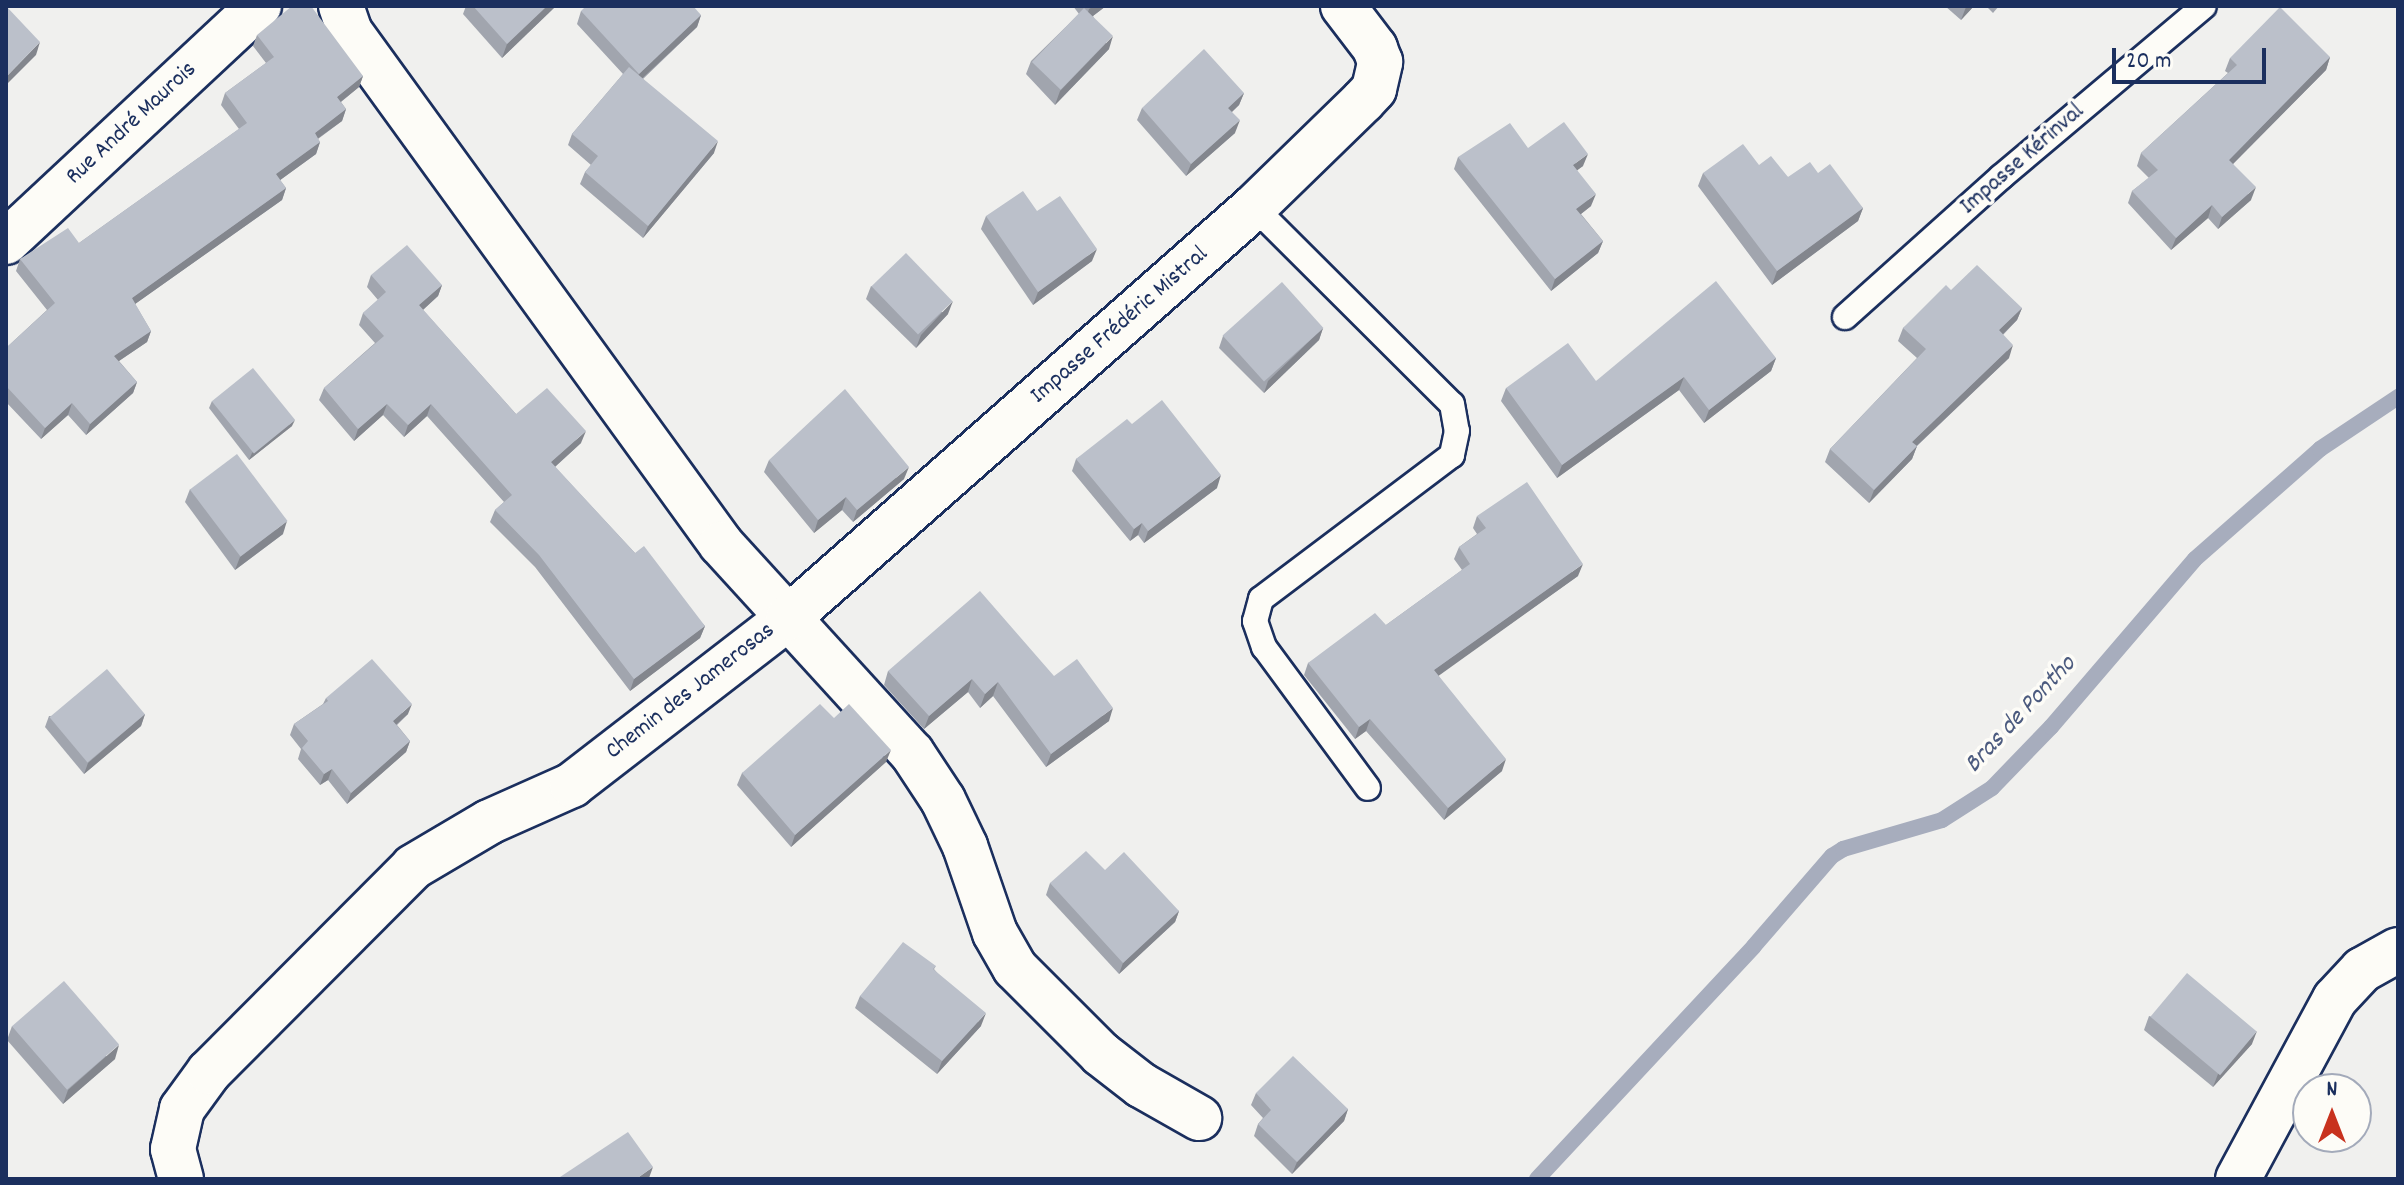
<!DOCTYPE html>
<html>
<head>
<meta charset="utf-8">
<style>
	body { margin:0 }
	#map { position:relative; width:2404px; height:1185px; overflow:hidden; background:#f0f0ee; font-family:Dekko,sans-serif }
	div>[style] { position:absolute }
	.stream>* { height:16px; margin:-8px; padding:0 8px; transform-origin:8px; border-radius:8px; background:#a7adbd }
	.roads { filter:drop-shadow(2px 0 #1b2f5e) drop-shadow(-2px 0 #1b2f5e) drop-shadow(0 2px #1b2f5e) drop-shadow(0 -2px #1b2f5e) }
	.service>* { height:24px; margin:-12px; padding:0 12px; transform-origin:12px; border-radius:12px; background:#fdfcf7 }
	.minor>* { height:44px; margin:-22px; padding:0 22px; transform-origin:22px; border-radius:22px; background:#fdfcf7 }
	.wall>* { inset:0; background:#a1a5ae }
	.shaded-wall>* { inset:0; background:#83868d }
	.building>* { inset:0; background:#bbc0ca; transform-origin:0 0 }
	span { translate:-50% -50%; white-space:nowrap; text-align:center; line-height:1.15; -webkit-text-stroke:7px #fdfcf7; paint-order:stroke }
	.street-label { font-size:24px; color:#1b2f5e }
	.water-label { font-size:26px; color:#4c5b7f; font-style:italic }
	.frame { position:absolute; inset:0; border:8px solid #1b2f5e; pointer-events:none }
	.north { position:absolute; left:2292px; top:1073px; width:80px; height:80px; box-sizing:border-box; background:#fdfcf7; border:2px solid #a3aaba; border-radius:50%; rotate:0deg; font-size:22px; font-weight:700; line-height:32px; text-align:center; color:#1b2f5e }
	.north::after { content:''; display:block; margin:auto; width:28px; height:36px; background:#c8321e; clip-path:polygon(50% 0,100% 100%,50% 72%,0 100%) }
	.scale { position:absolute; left:2112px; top:48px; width:154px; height:36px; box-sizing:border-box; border:4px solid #1b2f5e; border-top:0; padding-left:10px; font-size:24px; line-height:28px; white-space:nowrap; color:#1b2f5e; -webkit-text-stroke:6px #fdfcf7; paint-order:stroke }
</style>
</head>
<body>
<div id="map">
	<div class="stream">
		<div style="left:1537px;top:1179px;width:318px;rotate:-47deg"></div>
		<div style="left:1754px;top:946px;width:119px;rotate:-49.1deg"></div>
		<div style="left:1832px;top:856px;width:13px;rotate:-32deg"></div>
		<div style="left:1843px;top:849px;width:103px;rotate:-16.3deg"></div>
		<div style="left:1942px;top:820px;width:59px;rotate:-32.6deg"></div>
		<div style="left:1992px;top:788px;width:85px;rotate:-46deg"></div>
		<div style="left:2051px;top:727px;width:221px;rotate:-49.4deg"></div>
		<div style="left:2195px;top:559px;width:167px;rotate:-41.3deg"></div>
		<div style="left:2320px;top:449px;width:94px;rotate:-33.7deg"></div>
	</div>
	<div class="roads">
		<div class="service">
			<div style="left:1254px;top:207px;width:279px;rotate:44.9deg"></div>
			<div style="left:1452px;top:404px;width:27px;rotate:80deg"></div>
			<div style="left:1457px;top:431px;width:25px;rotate:102deg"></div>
			<div style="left:1452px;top:455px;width:239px;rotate:143deg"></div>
			<div style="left:1261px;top:599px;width:23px;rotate:105deg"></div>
			<div style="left:1255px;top:621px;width:28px;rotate:71deg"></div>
			<div style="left:1264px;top:647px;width:175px;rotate:53.6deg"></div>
			<div style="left:1845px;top:317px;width:210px;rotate:-41.9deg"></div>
			<div style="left:2001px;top:177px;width:265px;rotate:-40.1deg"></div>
		</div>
		<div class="minor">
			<div style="left:341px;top:6px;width:28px;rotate:71deg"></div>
			<div style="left:350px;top:32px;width:632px;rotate:54.07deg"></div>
			<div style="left:721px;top:544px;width:283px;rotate:47.6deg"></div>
			<div style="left:912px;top:753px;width:56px;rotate:56.6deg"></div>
			<div style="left:943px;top:800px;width:51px;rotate:64.4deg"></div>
			<div style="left:965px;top:846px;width:92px;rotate:71deg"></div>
			<div style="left:995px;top:933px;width:40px;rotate:60.3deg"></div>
			<div style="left:1015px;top:968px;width:122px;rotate:45deg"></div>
			<div style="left:1101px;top:1054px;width:51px;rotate:37.8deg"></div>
			<div style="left:1141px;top:1085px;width:67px;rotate:29.6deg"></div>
			<div style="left:6px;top:242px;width:346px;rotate:-43deg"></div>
			<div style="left:181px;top:1179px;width:31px;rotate:-105deg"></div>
			<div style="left:173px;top:1149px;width:41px;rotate:-77.3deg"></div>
			<div style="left:182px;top:1109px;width:46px;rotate:-53.9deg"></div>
			<div style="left:209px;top:1072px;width:289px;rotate:-45.1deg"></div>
			<div style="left:413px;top:867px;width:88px;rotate:-30.6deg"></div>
			<div style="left:489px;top:822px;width:91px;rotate:-24deg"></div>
			<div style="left:572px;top:785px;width:273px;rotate:-37.7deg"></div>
			<div style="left:788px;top:618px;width:621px;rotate:-41.41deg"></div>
			<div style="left:1254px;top:207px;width:152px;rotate:-44.2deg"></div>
			<div style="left:1363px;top:101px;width:16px;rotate:-47deg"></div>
			<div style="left:1374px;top:89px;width:28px;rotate:-77deg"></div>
			<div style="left:1380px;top:62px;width:15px;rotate:-110deg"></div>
			<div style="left:1375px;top:48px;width:53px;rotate:-127.3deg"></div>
			<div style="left:2238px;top:1179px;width:204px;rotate:-61.7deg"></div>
			<div style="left:2335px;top:999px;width:40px;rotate:-47deg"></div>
			<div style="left:2362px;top:970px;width:41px;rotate:-29.1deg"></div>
		</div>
	</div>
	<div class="wall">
		<div style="clip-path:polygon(466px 6px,556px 6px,502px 58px,463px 14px)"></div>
		<div style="clip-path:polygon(1073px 6px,1106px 6px,1093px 16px,1109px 49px,1055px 105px,1026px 74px,1031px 61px,1079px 14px)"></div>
		<div style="clip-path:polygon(1945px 6px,1974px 6px,1961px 20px)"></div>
		<div style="clip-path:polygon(1986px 6px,1999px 6px,1993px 13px)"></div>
		<div style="clip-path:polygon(581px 11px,701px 15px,697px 27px,643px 79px,714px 153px,643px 238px,580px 184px,585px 172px,591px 165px,568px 145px,572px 134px,623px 74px,577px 24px)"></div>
		<div style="clip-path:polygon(257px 35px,363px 76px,359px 87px,341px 102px,346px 109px,342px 121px,318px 139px,320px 142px,316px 154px,280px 180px,286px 188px,282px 200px,135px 304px,151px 331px,147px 342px,119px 361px,137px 382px,133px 393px,86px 435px,68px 415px,41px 439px,6px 402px,6px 348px,47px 310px,16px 271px,20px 259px,79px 243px,239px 129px,221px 105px,225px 93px,266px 63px,253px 46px)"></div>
		<div style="clip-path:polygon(2330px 57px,2326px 70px,2233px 164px,2251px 200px,2218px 229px,2208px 218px,2171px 250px,2128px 203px,2132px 191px,2149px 178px,2137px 166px,2141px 153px,2228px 73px,2225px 71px,2230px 58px)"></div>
		<div style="clip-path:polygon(1244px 93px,1239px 105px,1232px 112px,1235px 133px,1186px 176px,1137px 120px,1142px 108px)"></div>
		<div style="clip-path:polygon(1528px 148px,1583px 166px,1577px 170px,1591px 206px,1581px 214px,1603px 241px,1598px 253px,1551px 291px,1454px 169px,1458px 157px)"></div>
		<div style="clip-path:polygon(1759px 165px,1788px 177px,1818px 173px,1863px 208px,1858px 221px,1772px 285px,1698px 186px,1703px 173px)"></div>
		<div style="clip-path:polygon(1037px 211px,1092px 261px,1033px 305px,981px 229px,986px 216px)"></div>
		<div style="clip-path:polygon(371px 275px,442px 285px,438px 296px,423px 310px,516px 414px,581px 443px,555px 467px,635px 553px,705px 626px,700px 638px,630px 691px,535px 567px,490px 522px,495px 510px,504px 502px,427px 416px,404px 437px,383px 415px,354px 441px,319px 400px,324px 388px,375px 343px,359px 325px,363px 313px,378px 300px,367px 287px)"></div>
		<div style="clip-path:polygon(871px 286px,948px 314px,916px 348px,866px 299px)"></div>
		<div style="clip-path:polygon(1951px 290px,2022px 308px,2017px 320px,2003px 335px,2009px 358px,1917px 446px,1912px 459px,1869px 503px,1825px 462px,1830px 449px,1917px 358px,1898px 341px,1903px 328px)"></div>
		<div style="clip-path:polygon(1323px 328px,1319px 340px,1264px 393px,1219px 348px,1223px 336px)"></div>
		<div style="clip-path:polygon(1776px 358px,1771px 371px,1704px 423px,1679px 390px,1557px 478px,1501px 401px,1506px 388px,1596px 381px)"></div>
		<div style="clip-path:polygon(212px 401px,292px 426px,249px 460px,209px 408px)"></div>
		<div style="clip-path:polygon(1132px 424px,1217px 488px,1144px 543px,1138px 535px,1130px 541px,1072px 471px,1076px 459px)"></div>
		<div style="clip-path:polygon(769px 460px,904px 479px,853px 522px,842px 510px,814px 533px,764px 472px)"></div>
		<div style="clip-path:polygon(190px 489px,283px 534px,235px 570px,185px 502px)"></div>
		<div style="clip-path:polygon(1477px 516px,1578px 576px,1438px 675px,1502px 771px,1444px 820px,1366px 731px,1355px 739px,1304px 675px,1308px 663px,1386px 625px,1462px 570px,1454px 559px,1459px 547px,1477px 534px,1473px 528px)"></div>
		<div style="clip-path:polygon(888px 671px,1054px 676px,1109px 721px,1046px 767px,993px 696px,980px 708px,968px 692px,924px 729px,884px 685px)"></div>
		<div style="clip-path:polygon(326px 698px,408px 714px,397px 725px,410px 741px,406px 752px,347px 804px,328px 780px,320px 785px,298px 759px,301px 749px,290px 735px,294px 724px,323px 704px)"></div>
		<div style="clip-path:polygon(145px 714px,141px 726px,84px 774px,45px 727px,49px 716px)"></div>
		<div style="clip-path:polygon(834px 718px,886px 762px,791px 847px,737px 785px,742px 773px)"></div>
		<div style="clip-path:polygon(1105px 870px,1179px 911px,1175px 922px,1119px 974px,1046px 895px,1050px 883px)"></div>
		<div style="clip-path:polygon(936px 966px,934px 969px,981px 1026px,937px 1074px,855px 1008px,860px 996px)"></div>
		<div style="clip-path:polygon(2149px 1016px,2252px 1044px,2213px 1087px,2144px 1030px)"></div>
		<div style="clip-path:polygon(12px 1026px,115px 1059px,63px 1104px,7px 1040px)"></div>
		<div style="clip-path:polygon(1256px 1093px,1348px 1109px,1344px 1121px,1292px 1174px,1254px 1136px,1258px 1124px,1263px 1118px,1251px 1105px)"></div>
	</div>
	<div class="shaded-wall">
		<div style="clip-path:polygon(547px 6px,556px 6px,502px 58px,507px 44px)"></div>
		<div style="clip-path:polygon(1094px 6px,1106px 6px,1085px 22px,1089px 9px)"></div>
		<div style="clip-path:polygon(1967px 6px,1974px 6px,1961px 20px,1966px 7px)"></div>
		<div style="clip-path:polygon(701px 15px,697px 27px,634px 86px,639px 74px)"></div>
		<div style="clip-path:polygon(1113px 36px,1109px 49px,1055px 105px,1060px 91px)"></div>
		<div style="clip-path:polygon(40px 42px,36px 55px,6px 85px,6px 77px)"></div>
		<div style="clip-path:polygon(2330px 57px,2326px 70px,2225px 172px,2229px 160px)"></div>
		<div style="clip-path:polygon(363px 76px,359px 87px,333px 108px,337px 97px)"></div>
		<div style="clip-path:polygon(1244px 93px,1239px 105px,1223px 120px,1228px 108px)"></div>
		<div style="clip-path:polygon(346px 109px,342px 121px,310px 144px,315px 133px)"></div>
		<div style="clip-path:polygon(1240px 120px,1235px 133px,1186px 176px,1191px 164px)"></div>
		<div style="clip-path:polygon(718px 141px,714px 153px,643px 238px,648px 226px)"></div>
		<div style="clip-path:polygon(320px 142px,316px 154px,272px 186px,276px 174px)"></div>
		<div style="clip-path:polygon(1588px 154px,1583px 166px,1568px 177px,1573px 165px)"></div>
		<div style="clip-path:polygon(2256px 187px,2251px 200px,2218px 229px,2222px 217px)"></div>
		<div style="clip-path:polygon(286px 188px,282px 200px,128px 309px,132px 298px)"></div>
		<div style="clip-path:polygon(1596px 194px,1591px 206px,1572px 221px,1576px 209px)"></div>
		<div style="clip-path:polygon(2212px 205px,2208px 218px,2171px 250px,2176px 238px)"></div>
		<div style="clip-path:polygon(1863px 208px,1858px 221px,1772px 285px,1777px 271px)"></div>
		<div style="clip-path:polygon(1603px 241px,1598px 253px,1551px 291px,1555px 279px)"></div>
		<div style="clip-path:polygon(1097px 249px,1092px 261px,1033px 305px,1038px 292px)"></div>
		<div style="clip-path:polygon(442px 285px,438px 296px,415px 317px,419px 305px)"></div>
		<div style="clip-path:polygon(953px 301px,948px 314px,916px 348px,921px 335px)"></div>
		<div style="clip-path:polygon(2022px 308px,2017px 320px,1994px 343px,1999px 330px)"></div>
		<div style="clip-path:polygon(1323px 328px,1319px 340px,1264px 393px,1268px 381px)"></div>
		<div style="clip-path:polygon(151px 331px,147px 342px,110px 367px,114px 356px)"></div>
		<div style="clip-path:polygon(2013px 345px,2009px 358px,1908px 454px,1912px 442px)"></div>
		<div style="clip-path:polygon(1776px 358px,1771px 371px,1704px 423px,1709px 410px)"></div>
		<div style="clip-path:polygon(1684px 377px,1679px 390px,1557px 478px,1562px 465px)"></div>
		<div style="clip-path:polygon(137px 382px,133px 393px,86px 435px,90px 424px)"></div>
		<div style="clip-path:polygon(72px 403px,68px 415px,41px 439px,45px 428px)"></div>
		<div style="clip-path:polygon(387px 404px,383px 415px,354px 441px,358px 429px)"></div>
		<div style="clip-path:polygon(431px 404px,427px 416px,404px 437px,408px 425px)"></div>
		<div style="clip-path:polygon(295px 420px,292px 426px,249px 460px,252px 453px)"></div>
		<div style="clip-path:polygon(586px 431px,581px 443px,547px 474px,551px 462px)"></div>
		<div style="clip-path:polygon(1917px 446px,1912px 459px,1869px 503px,1874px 490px)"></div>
		<div style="clip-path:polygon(909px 467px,904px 479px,853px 522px,857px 510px)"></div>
		<div style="clip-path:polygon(1221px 475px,1217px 488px,1144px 543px,1148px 531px)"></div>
		<div style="clip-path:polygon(846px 497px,842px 510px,814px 533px,818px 520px)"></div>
		<div style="clip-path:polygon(287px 521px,283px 534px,235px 570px,240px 557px)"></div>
		<div style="clip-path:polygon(1142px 523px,1138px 535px,1130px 541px,1134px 529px)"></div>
		<div style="clip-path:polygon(1583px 564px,1578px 576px,1430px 682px,1434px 670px)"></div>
		<div style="clip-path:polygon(705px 626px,700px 638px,630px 691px,634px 679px)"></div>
		<div style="clip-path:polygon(972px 679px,968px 692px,924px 729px,929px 716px)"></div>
		<div style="clip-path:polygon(998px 682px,993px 696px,980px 708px,985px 694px)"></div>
		<div style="clip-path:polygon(412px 704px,408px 714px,389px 731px,393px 721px)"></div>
		<div style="clip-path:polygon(1113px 708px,1109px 721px,1046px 767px,1051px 754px)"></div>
		<div style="clip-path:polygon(145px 714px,141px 726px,84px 774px,88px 763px)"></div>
		<div style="clip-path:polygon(1370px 719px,1366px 731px,1355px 739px,1359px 727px)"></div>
		<div style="clip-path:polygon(410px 741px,406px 752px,347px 804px,351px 793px)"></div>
		<div style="clip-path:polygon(891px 750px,886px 762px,791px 847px,795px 835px)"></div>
		<div style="clip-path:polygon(1506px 759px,1502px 771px,1444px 820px,1448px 808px)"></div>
		<div style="clip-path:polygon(332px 769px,328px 780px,320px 785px,324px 774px)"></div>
		<div style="clip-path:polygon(1179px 911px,1175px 922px,1119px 974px,1123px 963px)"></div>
		<div style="clip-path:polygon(986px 1013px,981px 1026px,937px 1074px,942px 1061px)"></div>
		<div style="clip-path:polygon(2257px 1031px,2252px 1044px,2213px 1087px,2218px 1074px)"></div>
		<div style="clip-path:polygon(119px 1045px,115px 1059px,63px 1104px,68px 1090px)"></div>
		<div style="clip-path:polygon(1348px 1109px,1344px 1121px,1292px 1174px,1297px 1162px)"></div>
		<div style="clip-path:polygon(653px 1167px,649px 1178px,636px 1179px)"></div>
	</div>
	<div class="building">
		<div style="clip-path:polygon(6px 6px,40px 42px,6px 77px)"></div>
		<div style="clip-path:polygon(292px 6px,311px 6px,363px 76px,337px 97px,346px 109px,315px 133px,320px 142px,276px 174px,286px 188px,132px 298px,151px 331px,114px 356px,137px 382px,90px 424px,72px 403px,45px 428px,6px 386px,6px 348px,55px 303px,20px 259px,68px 228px,79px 243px,247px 123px,225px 93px,274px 57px,257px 35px)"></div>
		<div style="clip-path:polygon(473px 6px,547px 6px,507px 44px)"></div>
		<div style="clip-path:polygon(586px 6px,693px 6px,701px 15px,639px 74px,581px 11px)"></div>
		<div style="clip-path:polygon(2280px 7px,2330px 57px,2229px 160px,2256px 187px,2222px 217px,2212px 205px,2176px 238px,2132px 191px,2158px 170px,2141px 153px,2237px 65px,2230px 58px)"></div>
		<div style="left:1084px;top:8px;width:40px;height:75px;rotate:44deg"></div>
		<div style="clip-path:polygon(1204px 49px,1244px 93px,1228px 108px,1240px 120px,1191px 164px,1142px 108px)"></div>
		<div style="clip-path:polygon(629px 67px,718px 141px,648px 226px,585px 172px,598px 156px,572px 134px)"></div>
		<div style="clip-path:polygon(1564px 122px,1588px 154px,1573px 165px,1596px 194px,1576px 209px,1603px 241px,1555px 279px,1458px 157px,1510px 123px,1528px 148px)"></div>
		<div style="clip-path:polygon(1743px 144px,1759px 165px,1771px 156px,1788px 177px,1810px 162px,1818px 173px,1830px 164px,1863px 208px,1777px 271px,1703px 173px)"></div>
		<div style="clip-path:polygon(1023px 191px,1037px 211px,1060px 196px,1097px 249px,1038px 292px,986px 216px)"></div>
		<div style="clip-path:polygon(407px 245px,442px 285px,419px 305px,516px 414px,547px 388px,586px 431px,551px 462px,635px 553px,644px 546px,705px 626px,634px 679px,539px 555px,495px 510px,512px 495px,431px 404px,408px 425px,387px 404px,358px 429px,324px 388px,384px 336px,363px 313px,386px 292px,371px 275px)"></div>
		<div style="left:906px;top:253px;width:67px;height:48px;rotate:46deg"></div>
		<div style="clip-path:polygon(1977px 265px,2022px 308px,1999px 330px,2013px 345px,1912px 442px,1917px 446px,1874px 490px,1830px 449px,1926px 349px,1903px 328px,1946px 285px,1951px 290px)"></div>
		<div style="clip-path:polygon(1716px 281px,1776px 358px,1709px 410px,1684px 377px,1562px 465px,1506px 388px,1568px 343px,1596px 381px)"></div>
		<div style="left:1282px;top:282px;width:62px;height:80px;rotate:48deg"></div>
		<div style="left:253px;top:368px;width:67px;height:53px;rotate:51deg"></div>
		<div style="clip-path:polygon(845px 389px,909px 467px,857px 510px,846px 497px,818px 520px,769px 460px)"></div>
		<div style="clip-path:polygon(1162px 400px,1221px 475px,1148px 531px,1142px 523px,1134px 529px,1076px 459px,1127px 419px,1132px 424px)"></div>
		<div style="left:237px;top:454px;width:84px;height:59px;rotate:53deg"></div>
		<div style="clip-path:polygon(1527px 482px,1583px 564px,1434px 670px,1506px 759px,1448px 808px,1370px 719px,1359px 727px,1308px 663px,1375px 613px,1386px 625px,1470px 564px,1459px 547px,1486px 528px,1477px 516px)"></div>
		<div style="clip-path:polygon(980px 591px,1054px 676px,1077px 659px,1113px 708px,1051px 754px,998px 682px,985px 694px,972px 679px,929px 716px,888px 671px)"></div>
		<div style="clip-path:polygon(372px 659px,412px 704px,393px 721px,410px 741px,351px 793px,332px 769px,324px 774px,302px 748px,308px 741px,294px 724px,328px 701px,326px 698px)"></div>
		<div style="left:107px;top:669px;width:59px;height:75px;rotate:50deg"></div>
		<div style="clip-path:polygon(820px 704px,834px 718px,849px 704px,891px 750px,795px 835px,742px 773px)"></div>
		<div style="clip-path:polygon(1086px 851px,1105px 870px,1124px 852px,1179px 911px,1123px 963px,1050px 883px)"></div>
		<div style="clip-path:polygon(903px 942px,936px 966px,933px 969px,986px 1013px,942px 1061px,860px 996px)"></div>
		<div style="left:2187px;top:973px;width:91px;height:57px;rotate:40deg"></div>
		<div style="left:64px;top:981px;width:84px;height:69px;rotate:49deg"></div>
		<div style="clip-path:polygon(1293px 1056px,1348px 1109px,1297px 1162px,1258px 1124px,1271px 1110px,1256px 1093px)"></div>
		<div style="clip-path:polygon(628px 1132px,653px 1167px,636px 1179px,557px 1179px)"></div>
	</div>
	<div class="street-label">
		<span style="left:132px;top:124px;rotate:-43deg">Rue André Maurois</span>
		<span style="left:2023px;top:160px;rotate:-41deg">Impasse Kérinval</span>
		<span style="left:1120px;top:326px;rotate:-41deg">Impasse Frédéric Mistral</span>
		<span style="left:691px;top:692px;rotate:-38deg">Chemin des Jamerosas</span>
	</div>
	<div class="water-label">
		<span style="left:2021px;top:715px;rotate:-47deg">Bras de Pontho</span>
	</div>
	<div class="frame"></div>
	<div class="north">N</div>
	<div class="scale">20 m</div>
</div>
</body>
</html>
